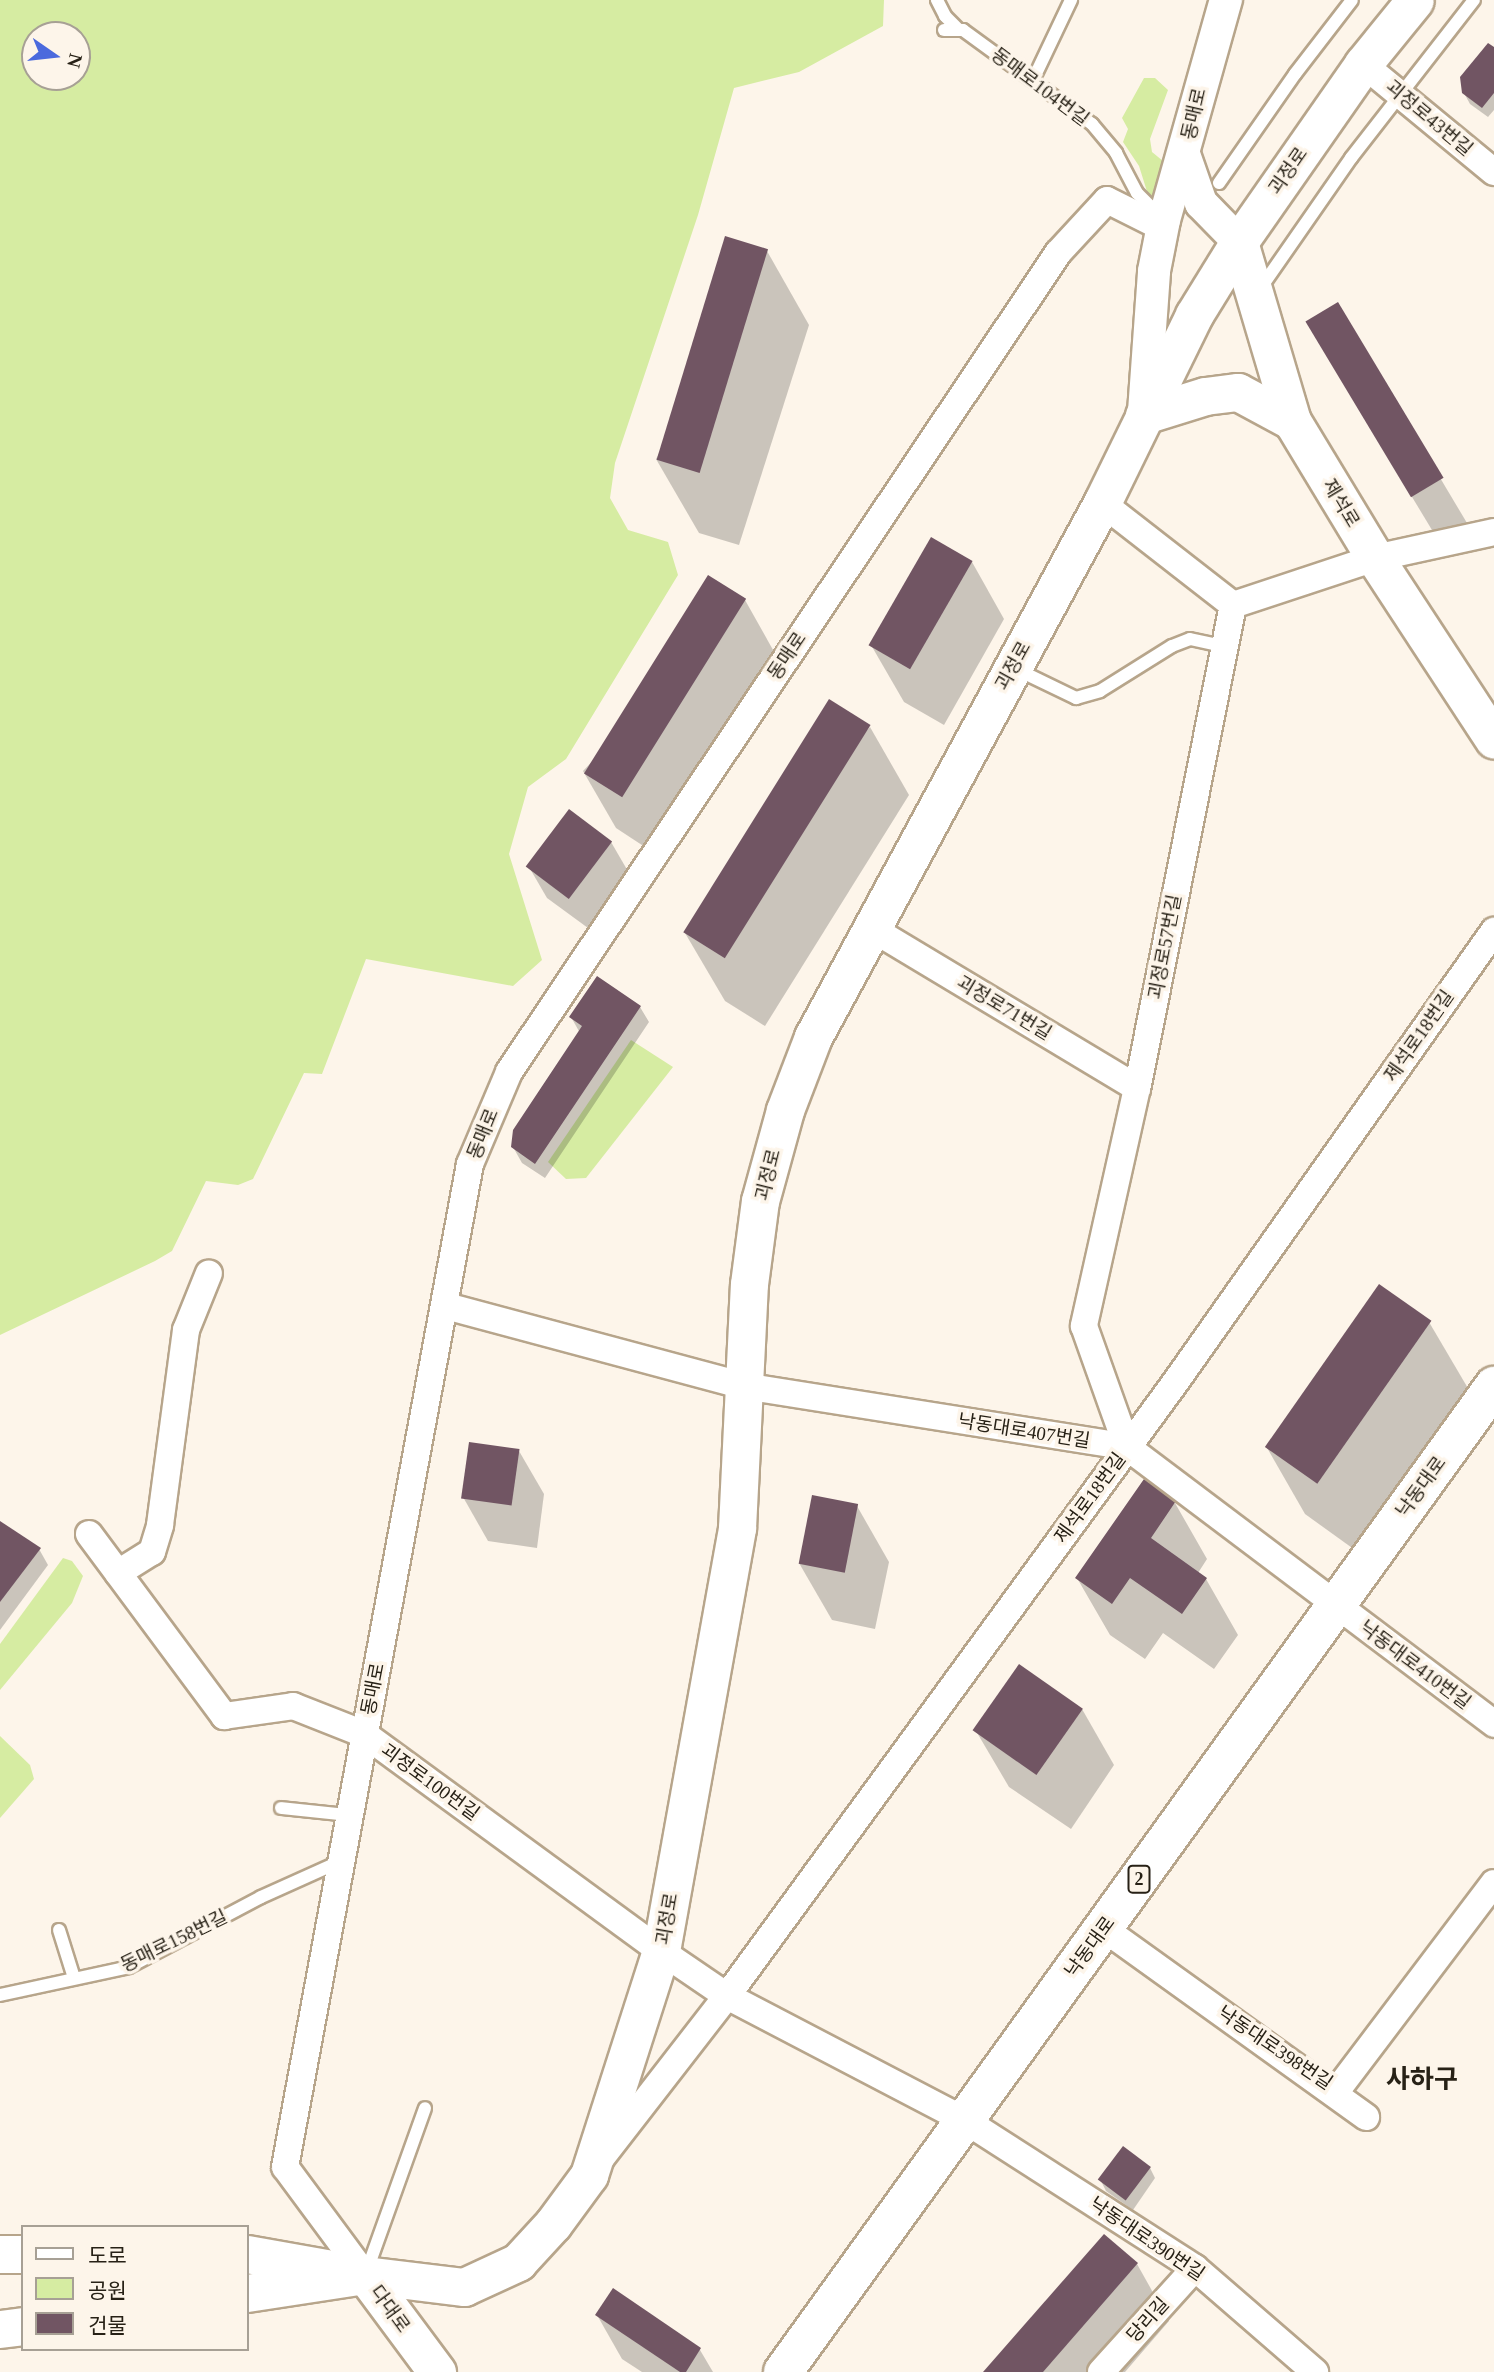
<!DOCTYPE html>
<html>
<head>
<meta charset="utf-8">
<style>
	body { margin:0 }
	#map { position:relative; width:1494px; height:2372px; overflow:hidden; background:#fdf5ea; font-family:"Times New Roman","Noto Sans KR",serif }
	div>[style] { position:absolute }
	.green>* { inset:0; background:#d6eca2 }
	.shadow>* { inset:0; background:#0003 }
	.building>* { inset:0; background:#715563; transform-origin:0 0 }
	.roads { filter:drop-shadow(2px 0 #b7a58b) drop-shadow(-2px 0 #b7a58b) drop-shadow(0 2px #b7a58b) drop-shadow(0 -2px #b7a58b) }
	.service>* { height:12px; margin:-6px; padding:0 6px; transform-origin:6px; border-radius:6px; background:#fff }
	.minor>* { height:26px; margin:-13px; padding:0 13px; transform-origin:13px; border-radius:13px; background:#fff }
	.tertiary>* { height:32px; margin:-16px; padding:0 16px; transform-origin:16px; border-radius:16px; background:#fff }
	.secondary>* { height:37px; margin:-18.5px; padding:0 18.5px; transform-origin:18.5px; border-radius:18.5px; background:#fff }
	.primary>* { height:38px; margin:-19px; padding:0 19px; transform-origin:19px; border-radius:19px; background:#fff }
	span { translate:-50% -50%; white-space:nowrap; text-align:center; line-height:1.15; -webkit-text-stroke:7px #fdf5ea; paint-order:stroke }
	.shield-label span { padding:2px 5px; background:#fdf5ea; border:2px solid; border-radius:5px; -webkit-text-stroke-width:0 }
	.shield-label { font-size:18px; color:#272116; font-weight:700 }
	.street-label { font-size:19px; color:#272116 }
	.district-label { font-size:26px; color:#272116; font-weight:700 }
	.legend { position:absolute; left:21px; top:2225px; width:228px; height:126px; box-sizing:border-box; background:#fdf5ea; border:2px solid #a7a095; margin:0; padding:9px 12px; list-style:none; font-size:21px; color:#272116 }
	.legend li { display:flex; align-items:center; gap:14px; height:35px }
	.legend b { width:35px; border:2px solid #a7a095 }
	.north { position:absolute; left:21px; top:21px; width:70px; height:70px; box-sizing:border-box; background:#fdf5ea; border:2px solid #a7a095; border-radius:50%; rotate:104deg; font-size:19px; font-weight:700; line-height:28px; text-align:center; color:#272116 }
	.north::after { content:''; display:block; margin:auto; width:24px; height:32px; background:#4b6add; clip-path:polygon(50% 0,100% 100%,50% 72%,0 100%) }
</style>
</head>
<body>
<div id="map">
	<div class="green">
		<div style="clip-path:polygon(evenodd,0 0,884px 0,883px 26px,799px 72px,734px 88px,698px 215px,615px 463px,610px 498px,628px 530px,668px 542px,678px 575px,566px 759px,528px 787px,509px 854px,542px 960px,513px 986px,366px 959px,322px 1074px,304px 1073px,253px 1179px,238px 1185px,206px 1181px,172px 1251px,155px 1261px,0 1335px,0 0,77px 35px,77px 77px,35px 77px,35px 35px,77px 35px)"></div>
		<div style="clip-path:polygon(1144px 78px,1155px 78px,1168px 90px,1150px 139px,1152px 152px,1163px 161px,1153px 201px,1150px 201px,1139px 166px,1123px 142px,1128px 129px,1122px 118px)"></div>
		<div style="clip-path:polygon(631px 1040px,673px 1067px,586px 1178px,566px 1179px,548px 1162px)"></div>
		<div style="clip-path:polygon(63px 1558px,72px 1561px,83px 1576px,72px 1603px,0 1690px,0 1644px)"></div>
		<div style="clip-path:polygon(0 1736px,30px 1765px,34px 1779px,0 1818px)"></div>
	</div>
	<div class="shadow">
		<div style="clip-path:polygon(1494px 50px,1494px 110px,1488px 117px,1470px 104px,1464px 93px)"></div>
		<div style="clip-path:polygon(767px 251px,809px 325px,739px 545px,699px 533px,656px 459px)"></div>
		<div style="clip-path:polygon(1337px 305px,1467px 523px,1438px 540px,1333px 366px)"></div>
		<div style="clip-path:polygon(972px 562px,1004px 619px,944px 725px,904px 702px,871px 645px)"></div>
		<div style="clip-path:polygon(745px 600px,777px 657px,651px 851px,616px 828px,583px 771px)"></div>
		<div style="clip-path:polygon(870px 727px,909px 795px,765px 1026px,725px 1001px,685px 933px)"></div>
		<div style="clip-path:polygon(611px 842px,629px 873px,588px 928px,547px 898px,529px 867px)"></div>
		<div style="clip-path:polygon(640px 1007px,649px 1022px,545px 1178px,522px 1163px,513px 1147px,580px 1033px,571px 1017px)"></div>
		<div style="clip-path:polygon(1429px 1322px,1469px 1390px,1355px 1550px,1305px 1514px,1266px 1446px)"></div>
		<div style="clip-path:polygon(519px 1451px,544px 1494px,537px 1548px,488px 1541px,463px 1497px)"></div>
		<div style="clip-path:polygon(1175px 1503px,1207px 1559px,1198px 1573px,1206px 1579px,1238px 1635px,1214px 1669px,1163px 1633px,1145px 1659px,1110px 1635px,1077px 1578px)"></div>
		<div style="clip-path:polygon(857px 1506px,889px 1562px,875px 1629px,832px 1620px,799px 1563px)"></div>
		<div style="clip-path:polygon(0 1523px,39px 1549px,48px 1565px,0 1630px)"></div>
		<div style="clip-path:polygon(1082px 1709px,1114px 1765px,1071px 1829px,1009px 1787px,976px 1731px)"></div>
		<div style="clip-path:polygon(1150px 2168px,1155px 2178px,1133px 2210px,1106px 2191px,1101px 2181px)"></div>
		<div style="clip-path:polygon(1137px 2264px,1169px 2321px,1125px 2372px,985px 2372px)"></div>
		<div style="clip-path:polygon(613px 2291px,700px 2350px,713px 2372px,642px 2372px,622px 2359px,597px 2315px)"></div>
	</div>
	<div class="building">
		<div style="clip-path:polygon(1488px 43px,1494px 47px,1494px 93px,1482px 108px,1462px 93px,1460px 77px)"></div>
		<div style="left:725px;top:236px;width:45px;height:234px;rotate:17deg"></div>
		<div style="left:1338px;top:302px;width:205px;height:38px;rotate:59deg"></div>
		<div style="left:931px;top:537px;width:48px;height:125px;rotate:30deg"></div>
		<div style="left:708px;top:575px;width:45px;height:234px;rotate:32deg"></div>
		<div style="left:829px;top:699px;width:49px;height:275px;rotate:32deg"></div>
		<div style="left:569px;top:809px;width:54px;height:72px;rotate:37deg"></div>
		<div style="clip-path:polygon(597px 976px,641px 1006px,535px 1164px,511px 1147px,513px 1130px,582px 1026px,569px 1017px)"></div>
		<div style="left:1379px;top:1284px;width:64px;height:199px;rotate:35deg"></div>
		<div style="left:469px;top:1442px;width:51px;height:57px;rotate:8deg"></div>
		<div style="clip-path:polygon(1144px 1479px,1176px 1501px,1151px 1538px,1207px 1578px,1182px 1614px,1130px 1578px,1112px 1604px,1075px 1578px)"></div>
		<div style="left:812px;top:1495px;width:47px;height:70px;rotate:11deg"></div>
		<div style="clip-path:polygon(0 1521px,41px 1548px,0 1602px)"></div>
		<div style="left:1019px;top:1664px;width:78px;height:81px;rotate:35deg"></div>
		<div style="left:1123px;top:2146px;width:35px;height:42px;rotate:37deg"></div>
		<div style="clip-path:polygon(1104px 2234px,1138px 2263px,1043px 2372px,983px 2372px)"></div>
		<div style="clip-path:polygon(613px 2288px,701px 2348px,686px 2372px,680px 2372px,595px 2315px)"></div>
	</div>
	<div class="roads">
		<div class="service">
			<div style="left:937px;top:0;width:18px;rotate:63deg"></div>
			<div style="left:945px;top:16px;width:18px;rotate:45deg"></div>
			<div style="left:944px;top:30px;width:19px"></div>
			<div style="left:963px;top:30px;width:160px;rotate:36.1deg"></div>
			<div style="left:1092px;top:124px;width:38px;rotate:50deg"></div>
			<div style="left:1116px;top:153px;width:45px;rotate:62.3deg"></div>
			<div style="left:1137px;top:193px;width:35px;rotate:45deg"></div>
			<div style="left:1033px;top:80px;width:89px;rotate:-64.6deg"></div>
			<div style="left:1219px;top:183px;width:133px;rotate:-55.1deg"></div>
			<div style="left:1295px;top:74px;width:93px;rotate:-52.4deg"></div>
			<div style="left:1260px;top:289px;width:160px;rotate:-55.2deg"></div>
			<div style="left:1351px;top:158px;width:200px;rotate:-52.1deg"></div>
			<div style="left:1016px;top:669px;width:67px;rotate:25.8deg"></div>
			<div style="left:1076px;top:698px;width:25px;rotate:-16deg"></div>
			<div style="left:1100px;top:691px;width:85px;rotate:-32deg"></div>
			<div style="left:1172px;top:646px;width:19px;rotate:-21deg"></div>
			<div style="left:1190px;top:639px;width:35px;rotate:12deg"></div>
			<div style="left:281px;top:1808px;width:67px;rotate:6deg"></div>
			<div style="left:59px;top:1930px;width:50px;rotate:72.6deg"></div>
			<div style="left:0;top:1995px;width:132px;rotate:-12.2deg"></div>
			<div style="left:129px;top:1967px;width:149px;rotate:-27.9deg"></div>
			<div style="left:261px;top:1897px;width:88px;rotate:-24.2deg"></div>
			<div style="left:366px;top:2273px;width:175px;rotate:-70.3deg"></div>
		</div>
		<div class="minor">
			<div style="left:1363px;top:64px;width:170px;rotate:39.5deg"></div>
			<div style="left:1102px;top:503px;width:166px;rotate:37.9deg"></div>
			<div style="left:1233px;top:605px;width:492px;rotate:101.2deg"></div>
			<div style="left:1137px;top:1088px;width:244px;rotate:102.6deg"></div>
			<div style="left:1084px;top:1326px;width:128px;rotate:70.4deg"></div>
			<div style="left:1233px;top:605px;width:150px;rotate:-18.3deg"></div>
			<div style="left:1375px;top:558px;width:122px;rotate:-12.3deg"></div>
			<div style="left:871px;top:928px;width:310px;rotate:31deg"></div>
			<div style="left:446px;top:1306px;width:309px;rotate:15deg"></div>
			<div style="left:744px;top:1386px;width:388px;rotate:9deg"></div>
			<div style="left:1127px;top:1447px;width:460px;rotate:37deg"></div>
			<div style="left:89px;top:1534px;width:227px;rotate:53.4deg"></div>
			<div style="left:224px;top:1716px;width:70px;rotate:-8.2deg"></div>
			<div style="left:293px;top:1706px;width:76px;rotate:21.5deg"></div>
			<div style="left:364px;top:1734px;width:368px;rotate:36.2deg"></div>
			<div style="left:661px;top:1951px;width:80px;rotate:34.3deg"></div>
			<div style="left:727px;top:1996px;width:763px;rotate:-53.85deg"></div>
			<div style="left:1177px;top:1380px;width:550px;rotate:-54.78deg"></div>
			<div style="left:118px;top:1573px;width:40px;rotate:-32deg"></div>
			<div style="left:152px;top:1552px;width:28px;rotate:-73deg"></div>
			<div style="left:160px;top:1525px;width:197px;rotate:-82.4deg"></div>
			<div style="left:186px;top:1330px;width:61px;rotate:-68deg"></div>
			<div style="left:1103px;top:1928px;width:324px;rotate:35.7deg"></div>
			<div style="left:1335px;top:2093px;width:263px;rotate:-52.9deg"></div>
			<div style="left:602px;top:2157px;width:204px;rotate:-52.2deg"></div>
			<div style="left:727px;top:1996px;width:270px;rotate:27.6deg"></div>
			<div style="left:966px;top:2121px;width:272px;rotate:32.7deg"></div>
			<div style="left:1195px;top:2268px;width:159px;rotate:40.9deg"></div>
			<div style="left:365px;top:2275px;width:134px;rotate:-126.5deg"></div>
			<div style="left:285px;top:2167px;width:1020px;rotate:-79.55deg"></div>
			<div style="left:470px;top:1164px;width:100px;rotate:-67deg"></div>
			<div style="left:509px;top:1072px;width:986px;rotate:-56.16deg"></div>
			<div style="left:1058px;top:253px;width:72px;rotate:-47.2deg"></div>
			<div style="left:1107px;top:200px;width:63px;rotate:26.6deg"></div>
			<div style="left:1101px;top:2372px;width:140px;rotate:-47.9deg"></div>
		</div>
		<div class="tertiary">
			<div style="left:1185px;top:157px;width:49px;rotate:70.8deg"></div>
			<div style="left:1201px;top:203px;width:54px;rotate:45.7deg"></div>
			<div style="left:1144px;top:412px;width:141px;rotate:-85.9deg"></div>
			<div style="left:1154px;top:271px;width:52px;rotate:-78.9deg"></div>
			<div style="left:1164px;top:220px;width:229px;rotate:-74.3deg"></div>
		</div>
		<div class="secondary">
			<div style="left:1239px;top:242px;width:187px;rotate:73.5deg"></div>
			<div style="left:1292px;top:421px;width:160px;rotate:58.8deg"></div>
			<div style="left:1375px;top:558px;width:217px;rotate:56.8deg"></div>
			<div style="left:1144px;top:415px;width:64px;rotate:-17.3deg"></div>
			<div style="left:1205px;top:396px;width:33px;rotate:-7deg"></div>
			<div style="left:1238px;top:392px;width:61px;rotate:28.2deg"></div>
			<div style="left:0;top:2254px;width:23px"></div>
			<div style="left:247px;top:2254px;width:120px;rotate:10.1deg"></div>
			<div style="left:365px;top:2275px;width:121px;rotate:53.4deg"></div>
			<div style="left:247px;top:2293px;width:119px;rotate:-8.7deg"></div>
			<div style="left:365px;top:2275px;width:100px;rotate:6.9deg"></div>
			<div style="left:464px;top:2287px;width:60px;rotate:-24.8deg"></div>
			<div style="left:518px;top:2262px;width:52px;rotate:-47.4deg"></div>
			<div style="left:553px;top:2224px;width:61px;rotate:-53.7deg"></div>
			<div style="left:589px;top:2175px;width:235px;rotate:-72.2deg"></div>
			<div style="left:661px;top:1951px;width:430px;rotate:-79.8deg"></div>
			<div style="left:737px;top:1528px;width:244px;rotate:-87.2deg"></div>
			<div style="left:749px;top:1284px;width:84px;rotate:-82.5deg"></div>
			<div style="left:760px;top:1201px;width:94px;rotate:-74.6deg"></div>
			<div style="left:785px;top:1110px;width:78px;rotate:-69deg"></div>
			<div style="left:813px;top:1037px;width:607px;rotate:-61.58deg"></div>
			<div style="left:1102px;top:503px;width:209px;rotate:-63.9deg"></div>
			<div style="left:1194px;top:315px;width:86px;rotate:-58.3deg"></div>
			<div style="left:1239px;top:242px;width:217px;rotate:-55.1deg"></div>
			<div style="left:1363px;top:64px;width:82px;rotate:-50.9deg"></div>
			<div style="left:0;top:2329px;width:23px;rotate:-7deg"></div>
		</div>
		<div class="primary">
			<div style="left:783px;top:2372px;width:1216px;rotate:-54.2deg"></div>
		</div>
	</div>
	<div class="shield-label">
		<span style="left:1139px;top:1879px">2</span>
	</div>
	<div class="street-label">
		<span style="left:1040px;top:87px;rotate:37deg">동매로104번길</span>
		<span style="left:1194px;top:114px;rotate:-77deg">동매로</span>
		<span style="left:1429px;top:118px;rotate:40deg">괴정로43번길</span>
		<span style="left:1288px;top:171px;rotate:-55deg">괴정로</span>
		<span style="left:1341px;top:503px;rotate:59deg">제석로</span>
		<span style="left:787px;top:656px;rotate:-56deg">동매로</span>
		<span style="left:1013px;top:666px;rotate:-61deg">괴정로</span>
		<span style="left:1165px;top:947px;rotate:-79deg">괴정로57번길</span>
		<span style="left:1004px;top:1008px;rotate:31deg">괴정로71번길</span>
		<span style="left:1419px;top:1036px;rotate:-55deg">제석로18번길</span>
		<span style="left:483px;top:1134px;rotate:-68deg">동매로</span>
		<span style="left:768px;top:1175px;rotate:-76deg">괴정로</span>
		<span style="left:1024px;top:1431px;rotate:9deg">낙동대로407번길</span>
		<span style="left:1421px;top:1487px;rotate:-54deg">낙동대로</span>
		<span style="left:1090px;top:1498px;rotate:-54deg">제석로18번길</span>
		<span style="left:1415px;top:1665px;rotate:37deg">낙동대로410번길</span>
		<span style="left:373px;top:1689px;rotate:-79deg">동매로</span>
		<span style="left:430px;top:1782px;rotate:36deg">괴정로100번길</span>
		<span style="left:667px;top:1919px;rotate:-80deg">괴정로</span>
		<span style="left:174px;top:1941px;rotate:-26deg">동매로158번길</span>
		<span style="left:1090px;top:1947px;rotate:-54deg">낙동대로</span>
		<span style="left:1275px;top:2048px;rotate:34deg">낙동대로398번길</span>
		<span style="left:1147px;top:2239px;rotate:34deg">낙동대로390번길</span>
		<span style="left:390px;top:2309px;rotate:54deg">다대로</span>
		<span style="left:1148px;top:2320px;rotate:-48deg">당리길</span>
	</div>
	<div class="district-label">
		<span style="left:1422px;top:2080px">사하구</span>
	</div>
	<ul class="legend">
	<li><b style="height:9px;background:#fff"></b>도로</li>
	<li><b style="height:19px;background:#d6eca2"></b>공원</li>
	<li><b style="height:19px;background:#715563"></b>건물</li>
	</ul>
	<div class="north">N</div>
</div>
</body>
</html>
